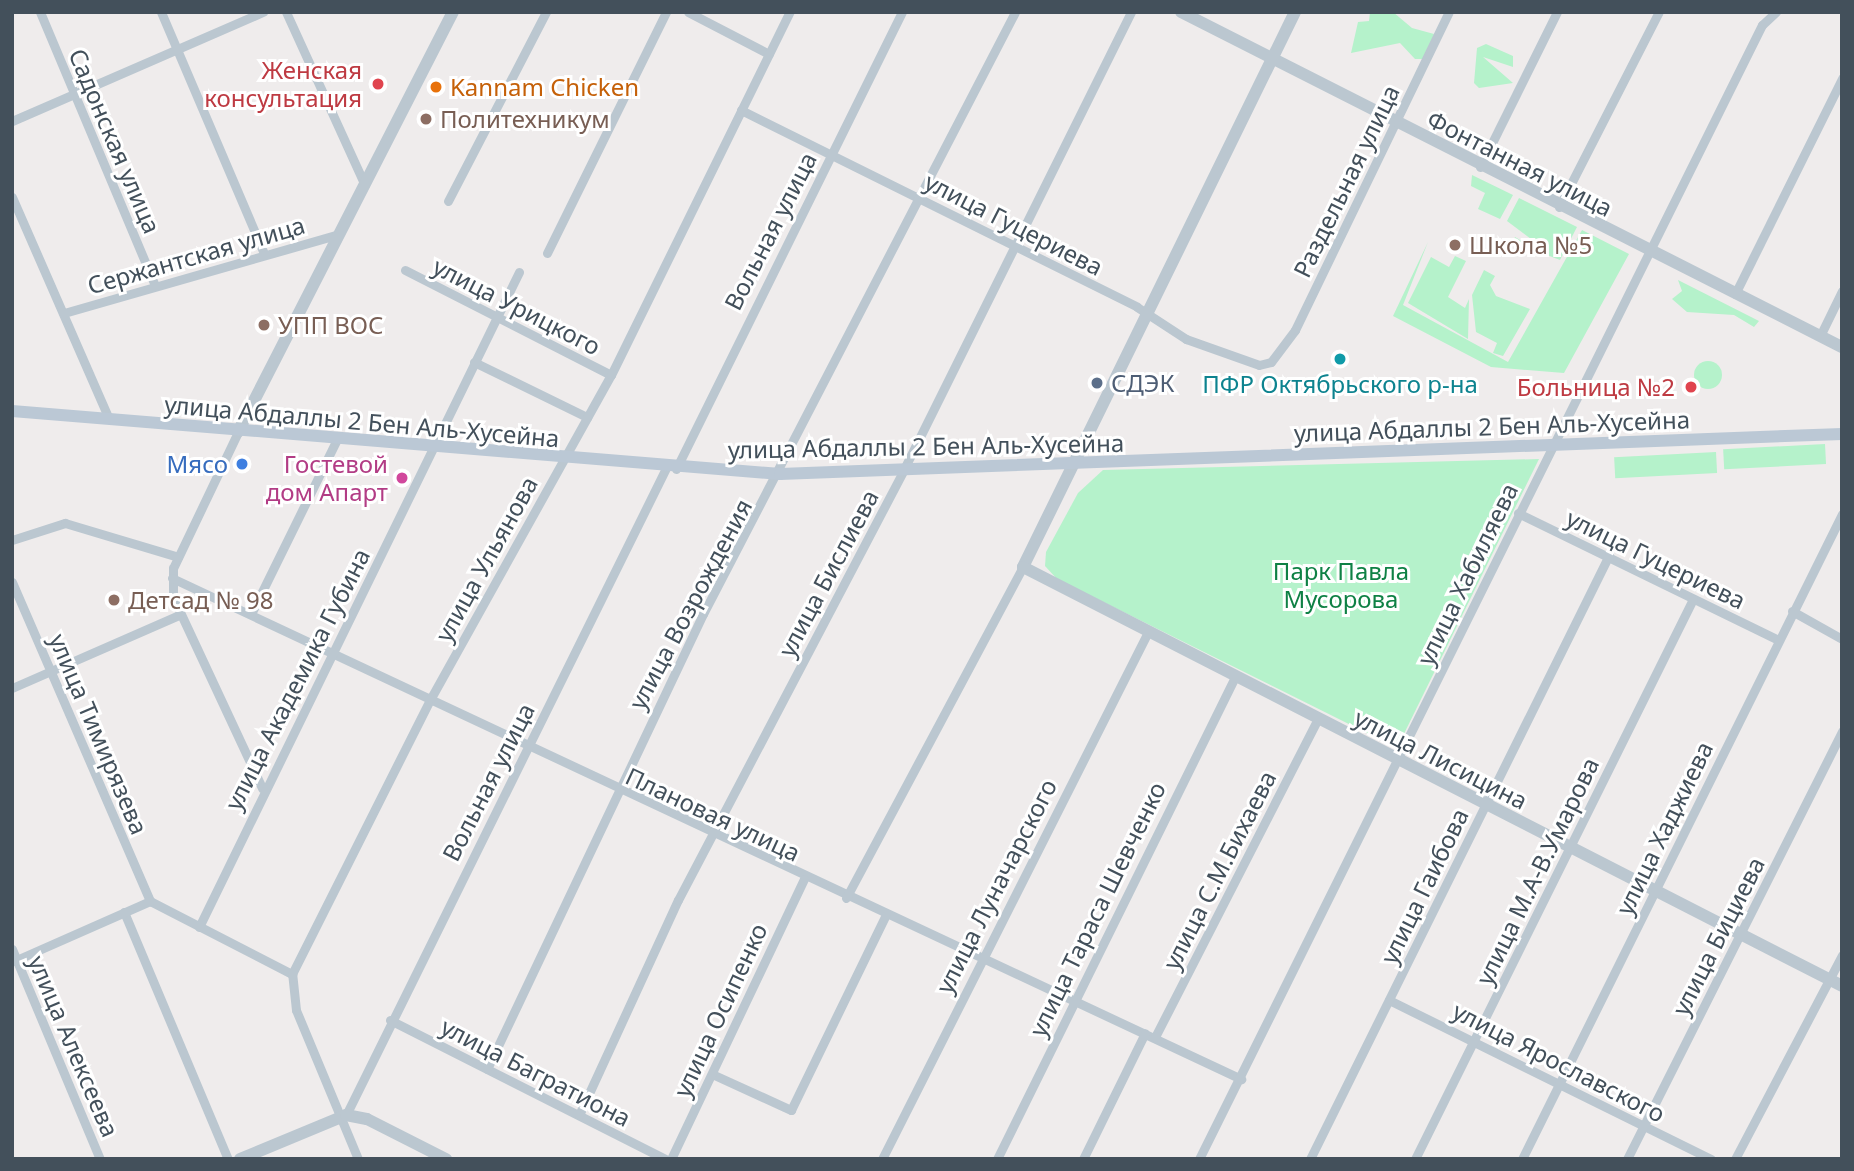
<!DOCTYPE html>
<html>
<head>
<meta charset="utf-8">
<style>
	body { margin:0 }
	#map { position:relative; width:1854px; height:1171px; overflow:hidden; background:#efecec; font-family:"Noto Sans",sans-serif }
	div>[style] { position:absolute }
	.green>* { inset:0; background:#b5f2cb; transform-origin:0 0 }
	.round { border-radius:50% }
	.minor>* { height:9px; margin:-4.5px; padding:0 4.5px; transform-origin:4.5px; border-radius:4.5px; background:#bbc7d0 }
	.tertiary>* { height:12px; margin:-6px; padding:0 6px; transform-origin:6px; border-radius:6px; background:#bbc7d0 }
	.secondary>* { height:12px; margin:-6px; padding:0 6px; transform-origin:6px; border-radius:6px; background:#bbc8d5 }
	.dots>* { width:19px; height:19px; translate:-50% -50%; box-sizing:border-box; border:4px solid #fff; border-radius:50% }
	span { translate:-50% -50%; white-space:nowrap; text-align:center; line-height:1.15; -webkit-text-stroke:6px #fff; paint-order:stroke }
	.health-label { font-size:24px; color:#be3a42 }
	.right { translate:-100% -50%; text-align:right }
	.food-label { font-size:24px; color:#c56008 }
	.left { translate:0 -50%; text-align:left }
	.education-label { font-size:24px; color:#785e54 }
	.street-label { font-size:24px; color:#43505b }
	.service-label { font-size:24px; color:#4e5e75 }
	.culture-label { font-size:24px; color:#0d838f }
	.shop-label { font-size:24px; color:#366cbe }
	.hotel-label { font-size:24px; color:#b23c85 }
	.park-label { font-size:24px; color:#0f8145 }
	.frame { position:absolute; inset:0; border:14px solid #43505b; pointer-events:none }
</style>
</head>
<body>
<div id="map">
	<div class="green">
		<div style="clip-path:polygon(1370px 12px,1393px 12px,1412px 28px,1434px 34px,1425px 59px,1415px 59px,1400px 43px,1351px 53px,1358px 22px,1369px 21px)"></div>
		<div style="clip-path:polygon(1486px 44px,1513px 56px,1513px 67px,1483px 57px,1513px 83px,1479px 88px,1474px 83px,1477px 48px)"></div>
		<div style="clip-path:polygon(1472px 175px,1513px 195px,1500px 219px,1478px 209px,1485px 193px,1471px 186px)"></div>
		<div style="clip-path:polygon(1519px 198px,1577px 227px,1560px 260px,1513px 242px,1515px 237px,1528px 245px,1531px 239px,1507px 221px)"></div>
		<div style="clip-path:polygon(1582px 230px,1629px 254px,1564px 373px,1491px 367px,1393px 316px,1428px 242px,1403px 305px,1508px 362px)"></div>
		<div style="clip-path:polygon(1455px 256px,1466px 261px,1448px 297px,1465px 308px,1469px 299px,1468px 339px,1408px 303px,1431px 257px,1449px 267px)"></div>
		<div style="clip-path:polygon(1484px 270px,1495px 276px,1490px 285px,1496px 296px,1530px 309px,1503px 356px,1493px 353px,1497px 343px,1476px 332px,1472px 295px)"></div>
		<div style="clip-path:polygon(1678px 280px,1759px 321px,1754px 327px,1734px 315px,1687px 312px,1672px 299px,1682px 291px)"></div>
		<div class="round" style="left:1694px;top:361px;width:28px;height:28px"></div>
		<div style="left:1825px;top:444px;width:20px;height:102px;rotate:87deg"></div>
		<div style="left:1716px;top:452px;width:21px;height:102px;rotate:87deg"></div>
		<div style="clip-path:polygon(1539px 459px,1397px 748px,1057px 579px,1045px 566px,1046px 552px,1078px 493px,1103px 470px)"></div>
	</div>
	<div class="minor">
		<div style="left:40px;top:12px;width:296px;rotate:67.2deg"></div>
		<div style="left:161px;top:12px;width:263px;rotate:66.9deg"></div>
		<div style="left:286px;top:12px;width:190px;rotate:65.5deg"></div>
		<div style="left:688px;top:12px;width:91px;rotate:27.4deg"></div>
		<div style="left:741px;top:110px;width:442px;rotate:26.4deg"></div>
		<div style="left:1137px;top:307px;width:59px;rotate:33.1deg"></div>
		<div style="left:1186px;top:339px;width:77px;rotate:19.6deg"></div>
		<div style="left:1259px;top:365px;width:12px;rotate:-14deg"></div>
		<div style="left:1271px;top:362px;width:40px;rotate:-53deg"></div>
		<div style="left:1295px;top:330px;width:353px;rotate:-64.2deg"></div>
		<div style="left:12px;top:121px;width:274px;rotate:-23.5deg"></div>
		<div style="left:1480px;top:167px;width:173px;rotate:-63.6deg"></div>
		<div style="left:12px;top:197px;width:242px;rotate:66.4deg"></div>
		<div style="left:448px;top:201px;width:213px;rotate:-62.6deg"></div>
		<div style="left:1559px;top:207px;width:219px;rotate:-62.9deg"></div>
		<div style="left:547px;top:253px;width:269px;rotate:-63.7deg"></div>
		<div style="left:405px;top:270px;width:231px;rotate:27deg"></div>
		<div style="left:1735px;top:294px;width:241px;rotate:-63.6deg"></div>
		<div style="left:64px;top:313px;width:286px;rotate:-16deg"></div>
		<div style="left:1820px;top:336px;width:50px;rotate:-63.9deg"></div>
		<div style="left:474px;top:362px;width:126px;rotate:26deg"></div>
		<div style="left:238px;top:432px;width:151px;rotate:115.5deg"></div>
		<div style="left:173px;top:568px;width:29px;rotate:90deg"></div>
		<div style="left:173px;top:597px;width:211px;rotate:65deg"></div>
		<div style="left:676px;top:469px;width:510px;rotate:-63.69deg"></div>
		<div style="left:1518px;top:513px;width:289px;rotate:26deg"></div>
		<div style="left:12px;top:540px;width:56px;rotate:-17.8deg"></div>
		<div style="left:65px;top:523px;width:118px;rotate:16.7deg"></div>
		<div style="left:172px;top:578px;width:1181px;rotate:25.11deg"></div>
		<div style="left:12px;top:582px;width:348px;rotate:66.6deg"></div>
		<div style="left:1792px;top:611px;width:57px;rotate:29.2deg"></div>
		<div style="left:251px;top:614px;width:193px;rotate:-63.8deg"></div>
		<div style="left:12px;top:688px;width:180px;rotate:-23.6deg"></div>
		<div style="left:846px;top:898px;width:375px;rotate:-61.9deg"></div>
		<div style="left:150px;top:901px;width:160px;rotate:27.2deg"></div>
		<div style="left:124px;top:912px;width:268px;rotate:67.2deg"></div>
		<div style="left:199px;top:927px;width:729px;rotate:-63.96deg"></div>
		<div style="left:12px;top:949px;width:228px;rotate:67.3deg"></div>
		<div style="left:14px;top:961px;width:149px;rotate:-23.8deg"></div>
		<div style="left:1389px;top:1000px;width:359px;rotate:26.3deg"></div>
		<div style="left:390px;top:1020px;width:308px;rotate:26.8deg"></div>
		<div style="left:1155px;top:1037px;width:356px;rotate:-62.9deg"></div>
		<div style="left:487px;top:1069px;width:504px;rotate:-64.61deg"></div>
		<div style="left:703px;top:614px;width:678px;rotate:-62.6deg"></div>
		<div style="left:712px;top:1074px;width:87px;rotate:24.5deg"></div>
		<div style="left:791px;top:1110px;width:216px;rotate:-64.1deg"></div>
		<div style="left:346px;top:1115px;width:722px;rotate:-63.68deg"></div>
		<div style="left:579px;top:1115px;width:237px;rotate:-65.3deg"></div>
		<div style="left:678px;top:900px;width:484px;rotate:-62.3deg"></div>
		<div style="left:903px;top:471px;width:513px;rotate:-63.58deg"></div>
		<div style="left:358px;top:1159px;width:161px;rotate:-112.6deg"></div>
		<div style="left:296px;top:1010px;width:36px;rotate:-96deg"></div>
		<div style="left:292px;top:974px;width:309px;rotate:-63.3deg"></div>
		<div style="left:431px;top:698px;width:370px;rotate:-60.9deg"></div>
		<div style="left:611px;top:375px;width:405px;rotate:-63.8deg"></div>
		<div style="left:671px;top:1159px;width:310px;rotate:-64.6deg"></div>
		<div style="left:882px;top:1159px;width:590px;rotate:-63.22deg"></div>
		<div style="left:997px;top:1159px;width:538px;rotate:-63.72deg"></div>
		<div style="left:1083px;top:1159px;width:140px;rotate:-63.8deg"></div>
		<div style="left:1199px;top:1159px;width:1266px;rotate:-63.6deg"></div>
		<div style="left:1762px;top:25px;width:19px;rotate:-43deg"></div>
		<div style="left:1310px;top:1159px;width:674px;rotate:-63.66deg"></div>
		<div style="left:1415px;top:1159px;width:625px;rotate:-63.6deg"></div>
		<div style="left:1522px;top:1159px;width:720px;rotate:-63.61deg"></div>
		<div style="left:1627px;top:1159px;width:479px;rotate:-63.3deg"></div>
		<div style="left:1735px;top:1159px;width:230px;rotate:-62.3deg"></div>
	</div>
	<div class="tertiary">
		<div style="left:1181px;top:12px;width:741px;rotate:26.88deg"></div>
		<div style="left:1295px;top:12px;width:618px;rotate:116.11deg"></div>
		<div style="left:1023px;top:567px;width:920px;rotate:27.09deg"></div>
		<div style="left:238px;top:432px;width:472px;rotate:-62.9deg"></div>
		<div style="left:240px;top:1159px;width:115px;rotate:-22.5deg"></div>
		<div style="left:346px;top:1115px;width:21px;rotate:11deg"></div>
		<div style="left:367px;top:1119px;width:89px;rotate:26.9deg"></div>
	</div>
	<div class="secondary">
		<div style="left:12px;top:411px;width:771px;rotate:4.69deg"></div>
		<div style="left:780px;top:474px;width:1063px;rotate:-2.16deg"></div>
	</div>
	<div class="dots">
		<div style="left:378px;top:84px;background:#e0444e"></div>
		<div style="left:436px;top:87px;background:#e8710a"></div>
		<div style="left:426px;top:119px;background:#8d6e63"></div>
		<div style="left:1455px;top:245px;background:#8d6e63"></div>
		<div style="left:264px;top:325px;background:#8d6e63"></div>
		<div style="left:1340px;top:359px;background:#0f9aa8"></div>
		<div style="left:1097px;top:383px;background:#5c6f8a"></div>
		<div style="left:1691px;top:387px;background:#e0444e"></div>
		<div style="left:242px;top:464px;background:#3f7fe0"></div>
		<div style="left:402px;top:478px;background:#d1479c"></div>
		<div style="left:114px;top:600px;background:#8d6e63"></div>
	</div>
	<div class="health-label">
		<span class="right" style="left:362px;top:84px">Женская<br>консультация</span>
		<span class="right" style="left:1675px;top:387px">Больница №2</span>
	</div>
	<div class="food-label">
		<span class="left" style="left:450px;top:87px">Kannam Chicken</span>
	</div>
	<div class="education-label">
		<span class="left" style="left:440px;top:119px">Политехникум</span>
		<span class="left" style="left:1469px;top:245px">Школа №5</span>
		<span class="left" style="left:278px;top:325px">УПП ВОС</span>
		<span class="left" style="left:128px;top:600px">Детсад № 98</span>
	</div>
	<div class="street-label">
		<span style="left:115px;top:141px;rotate:67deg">Садонская улица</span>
		<span style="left:1520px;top:163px;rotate:27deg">Фонтанная улица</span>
		<span style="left:1346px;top:181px;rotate:-64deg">Раздельная улица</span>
		<span style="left:1014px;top:224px;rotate:27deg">улица Гуцериева</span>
		<span style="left:770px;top:231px;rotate:-63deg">Вольная улица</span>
		<span style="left:196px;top:255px;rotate:-16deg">Сержантская улица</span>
		<span style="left:517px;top:306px;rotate:27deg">улица Урицкого</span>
		<span style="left:362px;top:421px;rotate:5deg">улица Абдаллы 2 Бен Аль-Хусейна</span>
		<span style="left:1492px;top:426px;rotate:-2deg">улица Абдаллы 2 Бен Аль-Хусейна</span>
		<span style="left:926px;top:446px;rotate:-1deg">улица Абдаллы 2 Бен Аль-Хусейна</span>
		<span style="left:486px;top:559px;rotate:-61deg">улица Ульянова</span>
		<span style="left:1656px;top:559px;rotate:26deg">улица Гуцериева</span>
		<span style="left:828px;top:573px;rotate:-62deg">улица Бислиева</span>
		<span style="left:1467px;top:574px;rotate:-64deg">улица Хабиляева</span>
		<span style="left:690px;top:604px;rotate:-62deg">улица Возрождения</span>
		<span style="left:297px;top:679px;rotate:-63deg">улица Академика Губина</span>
		<span style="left:99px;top:734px;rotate:67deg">улица Тимирязева</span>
		<span style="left:1441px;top:759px;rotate:27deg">улица Лисицина</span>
		<span style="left:488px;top:782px;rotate:-63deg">Вольная улица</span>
		<span style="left:713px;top:814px;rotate:25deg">Плановая улица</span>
		<span style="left:1664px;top:828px;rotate:-64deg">улица Хаджиева</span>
		<span style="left:1219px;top:870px;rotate:-63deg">улица С.М.Бихаева</span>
		<span style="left:1537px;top:871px;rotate:-64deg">улица М.А-В.Умарова</span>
		<span style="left:996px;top:886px;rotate:-63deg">улица Луначарского</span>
		<span style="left:1424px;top:886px;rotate:-64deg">улица Гаибова</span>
		<span style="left:1097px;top:909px;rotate:-64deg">улица Тараса Шевченко</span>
		<span style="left:1718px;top:936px;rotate:-63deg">улица Бициева</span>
		<span style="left:720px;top:1010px;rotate:-65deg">улица Осипенко</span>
		<span style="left:74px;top:1046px;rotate:67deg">улица Алексеева</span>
		<span style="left:1559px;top:1062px;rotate:27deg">улица Ярославского</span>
		<span style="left:536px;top:1072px;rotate:27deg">улица Багратиона</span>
	</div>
	<div class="service-label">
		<span class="left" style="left:1111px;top:383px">СДЭК</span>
	</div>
	<div class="culture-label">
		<span style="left:1340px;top:384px">ПФР Октябрьского р-на</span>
	</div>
	<div class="shop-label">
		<span class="right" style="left:228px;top:464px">Мясо</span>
	</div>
	<div class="hotel-label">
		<span class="right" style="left:388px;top:478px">Гостевой<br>дом Апарт</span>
	</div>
	<div class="park-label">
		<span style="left:1341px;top:585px">Парк Павла<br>Мусорова</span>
	</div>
	<div class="frame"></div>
</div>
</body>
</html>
